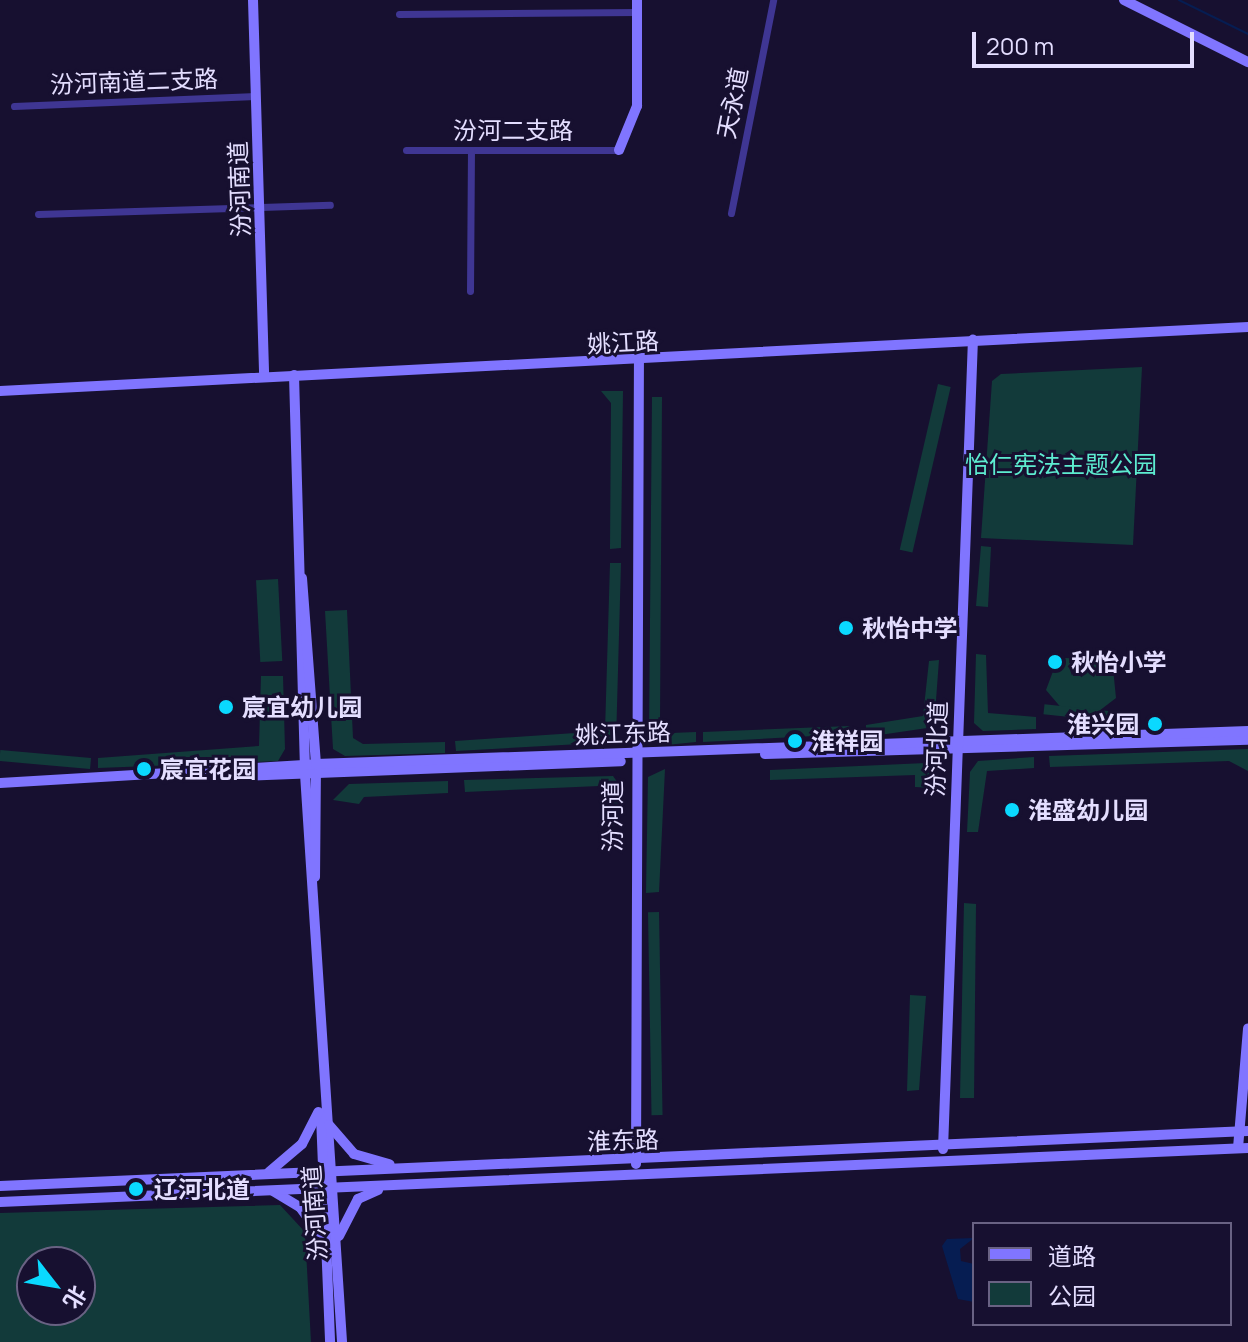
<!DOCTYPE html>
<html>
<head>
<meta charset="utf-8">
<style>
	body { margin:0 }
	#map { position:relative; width:1248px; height:1342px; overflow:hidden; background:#171030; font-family:Manrope,"Noto Sans SC",sans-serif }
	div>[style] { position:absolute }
	.green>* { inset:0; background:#123a3a; transform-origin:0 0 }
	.water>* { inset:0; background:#061d52 }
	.stream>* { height:2px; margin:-1px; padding:0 1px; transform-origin:1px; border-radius:1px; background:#061d52 }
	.street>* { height:7px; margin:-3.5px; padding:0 3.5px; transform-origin:3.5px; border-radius:3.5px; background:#3f3693 }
	.secondary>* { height:10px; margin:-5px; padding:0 5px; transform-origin:5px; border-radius:5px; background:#8075ff }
	.dots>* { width:22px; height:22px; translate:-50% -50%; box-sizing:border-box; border:4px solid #171030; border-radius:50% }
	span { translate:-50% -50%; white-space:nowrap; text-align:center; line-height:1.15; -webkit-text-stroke:6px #171030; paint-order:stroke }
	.street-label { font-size:24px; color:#e4deff }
	.park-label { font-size:24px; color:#5decd0 }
	.poi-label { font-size:24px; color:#e4deff; font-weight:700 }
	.left { translate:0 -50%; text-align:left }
	.right { translate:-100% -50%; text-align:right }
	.legend { position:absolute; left:972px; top:1222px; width:260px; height:104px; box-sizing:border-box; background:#171030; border:2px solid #696283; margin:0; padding:10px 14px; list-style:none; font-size:24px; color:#e4deff }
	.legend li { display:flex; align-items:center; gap:16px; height:40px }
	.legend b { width:40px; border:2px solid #696283 }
	.north { position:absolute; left:16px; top:1246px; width:80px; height:80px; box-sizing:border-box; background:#171030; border:2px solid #696283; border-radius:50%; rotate:121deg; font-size:22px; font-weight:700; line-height:32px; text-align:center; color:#e4deff }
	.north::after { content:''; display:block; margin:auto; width:28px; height:36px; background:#0ad9ff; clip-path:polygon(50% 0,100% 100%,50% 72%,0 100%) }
	.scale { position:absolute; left:972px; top:32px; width:222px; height:36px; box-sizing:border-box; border:4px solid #e4deff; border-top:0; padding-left:10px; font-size:24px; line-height:28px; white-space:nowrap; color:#e4deff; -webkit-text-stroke:6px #171030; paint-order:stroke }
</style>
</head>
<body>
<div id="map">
	<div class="green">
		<div style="clip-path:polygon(1142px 367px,1133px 545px,981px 538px,992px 381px,1001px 374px)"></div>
		<div style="left:938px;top:384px;width:13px;height:170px;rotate:13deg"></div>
		<div style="clip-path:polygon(601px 391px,623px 391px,621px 548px,610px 549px,611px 403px)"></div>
		<div style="clip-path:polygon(652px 397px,662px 397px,660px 724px,671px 733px,696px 732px,696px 742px,666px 745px,649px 734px)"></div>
		<div style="clip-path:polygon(981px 546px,991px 547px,988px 607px,976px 606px)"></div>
		<div style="clip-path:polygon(610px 563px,621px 563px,616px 742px,456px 751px,455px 741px,605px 731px)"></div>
		<div style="left:278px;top:579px;width:82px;height:22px;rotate:87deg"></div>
		<div style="clip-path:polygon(347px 610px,353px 738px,363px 744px,445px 742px,445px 753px,345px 756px,333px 749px,325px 611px)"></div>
		<div style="clip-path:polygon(976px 654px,986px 655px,988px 713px,1036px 717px,1036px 729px,983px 731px,974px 723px)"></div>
		<div style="clip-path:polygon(1047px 657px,1121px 661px,1113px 668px,1116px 698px,1099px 711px,1063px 710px,1046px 690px,1055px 666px)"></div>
		<div style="clip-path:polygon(939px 660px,934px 727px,866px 737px,866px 725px,923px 716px,929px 661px)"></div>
		<div style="clip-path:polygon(261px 676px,283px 676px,285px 749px,278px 761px,98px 768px,98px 758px,259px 746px)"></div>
		<div style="left:1137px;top:714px;width:10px;height:93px;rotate:96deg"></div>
		<div style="clip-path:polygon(850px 726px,851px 734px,703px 742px,703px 732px)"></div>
		<div style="clip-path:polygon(1248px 749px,1248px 771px,1229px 761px,1050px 767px,1049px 756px)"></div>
		<div style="clip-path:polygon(1034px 757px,1034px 768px,987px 771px,978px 832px,967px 832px,970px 772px,978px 761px)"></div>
		<div style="left:91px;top:758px;width:11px;height:91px;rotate:95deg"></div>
		<div style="clip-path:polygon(926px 763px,935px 788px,915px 787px,915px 775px,770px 780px,770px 770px)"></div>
		<div style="clip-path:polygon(665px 769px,659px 892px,646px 893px,648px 777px)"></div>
		<div style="clip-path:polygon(613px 776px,620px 786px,619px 826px,609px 825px,609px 794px,599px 786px,465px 792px,464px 780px)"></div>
		<div style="clip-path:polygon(448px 781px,448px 793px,364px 797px,359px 804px,333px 800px,349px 784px)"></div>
		<div style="clip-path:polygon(964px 903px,976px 904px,974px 1098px,960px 1098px)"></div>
		<div style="left:659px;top:912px;width:203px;height:11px;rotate:89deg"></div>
		<div style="clip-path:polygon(910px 995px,926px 996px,919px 1090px,907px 1091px)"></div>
		<div style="clip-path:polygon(evenodd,280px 1205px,305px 1232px,311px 1342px,0 1342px,0 1213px,280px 1205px,32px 1262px,80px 1262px,80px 1310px,32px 1310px,32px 1262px)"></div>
	</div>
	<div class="water">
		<div style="clip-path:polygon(974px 1238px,960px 1249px,961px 1261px,974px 1264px,974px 1302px,958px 1299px,942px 1246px,947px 1239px)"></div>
	</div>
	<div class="stream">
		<div style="left:1179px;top:0;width:77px;rotate:26.2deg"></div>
	</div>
	<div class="street">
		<div style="left:399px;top:14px;width:238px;rotate:-0.5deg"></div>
		<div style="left:14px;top:106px;width:242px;rotate:-2.4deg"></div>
		<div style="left:406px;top:150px;width:213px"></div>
		<div style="left:731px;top:213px;width:217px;rotate:-78.8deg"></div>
		<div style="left:38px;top:214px;width:292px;rotate:-1.8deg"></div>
		<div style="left:470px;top:291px;width:141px;rotate:-89.6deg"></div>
	</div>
	<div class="secondary">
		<div style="left:253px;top:0;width:376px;rotate:88.3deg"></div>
		<div style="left:1124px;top:0;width:139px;rotate:26.6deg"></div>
		<div style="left:619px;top:150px;width:48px;rotate:-67.8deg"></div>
		<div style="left:637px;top:106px;width:106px;rotate:-90deg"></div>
		<div style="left:294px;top:375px;width:399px;rotate:88.4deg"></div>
		<div style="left:305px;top:774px;width:569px;rotate:86.27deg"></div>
		<div style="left:0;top:391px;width:1250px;rotate:-2.94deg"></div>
		<div style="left:302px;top:578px;width:187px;rotate:85.7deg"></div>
		<div style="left:316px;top:764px;width:113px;rotate:90.5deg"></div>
		<div style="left:765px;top:754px;width:483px;rotate:-1.7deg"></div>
		<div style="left:238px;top:776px;width:383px;rotate:-2.2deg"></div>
		<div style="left:0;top:783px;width:317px;rotate:-3.4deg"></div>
		<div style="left:316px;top:764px;width:933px;rotate:-2.03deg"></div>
		<div style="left:321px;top:1116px;width:226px;rotate:87.7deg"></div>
		<div style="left:329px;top:1125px;width:38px;rotate:49deg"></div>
		<div style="left:354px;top:1154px;width:37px;rotate:16deg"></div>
		<div style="left:1238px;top:1148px;width:120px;rotate:-85.2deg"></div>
		<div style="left:943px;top:1149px;width:810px;rotate:-87.88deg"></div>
		<div style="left:636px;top:1164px;width:802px;rotate:-89.79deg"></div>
		<div style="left:269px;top:1172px;width:43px;rotate:-40.3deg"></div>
		<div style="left:302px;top:1144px;width:36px;rotate:-63deg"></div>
		<div style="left:0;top:1186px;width:1249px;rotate:-2.52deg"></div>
		<div style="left:273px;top:1191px;width:31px;rotate:31deg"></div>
		<div style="left:300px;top:1207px;width:36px;rotate:54deg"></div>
		<div style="left:0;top:1202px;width:1249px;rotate:-2.48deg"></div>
		<div style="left:339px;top:1236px;width:42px;rotate:-62.8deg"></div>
		<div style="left:358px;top:1199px;width:22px;rotate:-24deg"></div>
	</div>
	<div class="dots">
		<div style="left:846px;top:628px;background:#0ad9ff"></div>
		<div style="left:1055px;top:662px;background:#0ad9ff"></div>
		<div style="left:226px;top:707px;background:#0ad9ff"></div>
		<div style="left:1155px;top:724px;background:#0ad9ff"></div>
		<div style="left:795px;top:741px;background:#0ad9ff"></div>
		<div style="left:144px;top:769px;background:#0ad9ff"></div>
		<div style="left:1012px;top:810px;background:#0ad9ff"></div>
		<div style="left:136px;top:1189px;background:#0ad9ff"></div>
	</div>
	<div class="street-label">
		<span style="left:134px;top:81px;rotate:-2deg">汾河南道二支路</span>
		<span style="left:732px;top:103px;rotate:-79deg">天永道</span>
		<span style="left:513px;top:130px">汾河二支路</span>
		<span style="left:239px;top:189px;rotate:-92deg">汾河南道</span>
		<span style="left:623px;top:342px;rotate:-3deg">姚江路</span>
		<span style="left:623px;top:733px;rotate:-2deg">姚江东路</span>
		<span style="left:936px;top:749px;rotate:-88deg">汾河北道</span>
		<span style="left:612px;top:816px;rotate:-90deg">汾河道</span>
		<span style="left:623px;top:1140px;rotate:-2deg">淮东路</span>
		<span style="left:314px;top:1213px;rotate:-94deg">汾河南道</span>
	</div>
	<div class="park-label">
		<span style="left:1061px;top:464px">怡仁宪法主题公园</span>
	</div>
	<div class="poi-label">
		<span class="left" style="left:862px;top:628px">秋怡中学</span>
		<span class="left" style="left:1071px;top:662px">秋怡小学</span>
		<span class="left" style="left:242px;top:707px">宸宜幼儿园</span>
		<span class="right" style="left:1139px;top:724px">淮兴园</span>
		<span class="left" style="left:811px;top:741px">淮祥园</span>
		<span class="left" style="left:160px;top:769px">宸宜花园</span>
		<span class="left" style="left:1028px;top:810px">淮盛幼儿园</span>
		<span class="left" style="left:154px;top:1189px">辽河北道</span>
	</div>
	<ul class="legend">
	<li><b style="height:10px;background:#8075ff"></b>道路</li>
	<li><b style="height:22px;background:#123a3a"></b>公园</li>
	</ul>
	<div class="north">北</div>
	<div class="scale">200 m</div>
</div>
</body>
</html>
